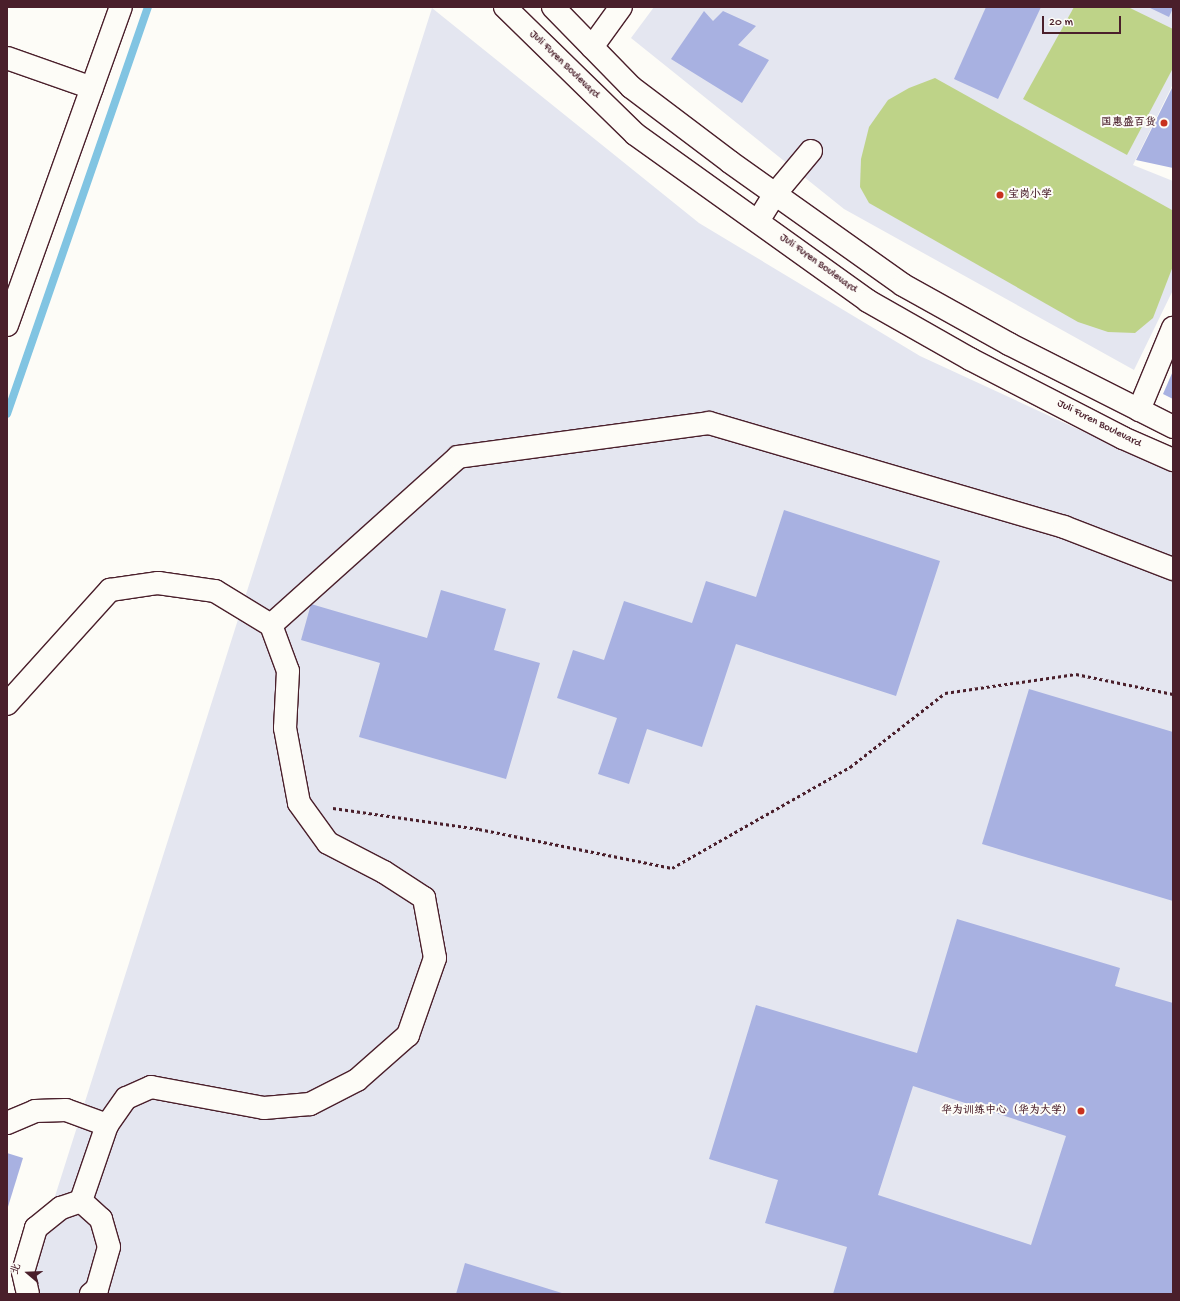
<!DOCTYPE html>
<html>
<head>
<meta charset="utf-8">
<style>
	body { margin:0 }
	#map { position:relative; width:1180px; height:1301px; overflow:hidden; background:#fdfcf7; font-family:"Gochi Hand","LXGW WenKai TC",sans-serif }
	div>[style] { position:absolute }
	.built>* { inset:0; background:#e4e6f0 }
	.green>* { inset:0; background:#bed388 }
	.stream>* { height:8px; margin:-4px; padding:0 4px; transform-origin:4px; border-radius:4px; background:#81c4e2 }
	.building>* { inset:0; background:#a8b1e1 }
	.path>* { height:2.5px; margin-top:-1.25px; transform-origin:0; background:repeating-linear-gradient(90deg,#4a1f2b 0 3px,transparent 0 6px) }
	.roads { filter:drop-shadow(1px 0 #4a1f2b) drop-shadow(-1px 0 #4a1f2b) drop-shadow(0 1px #4a1f2b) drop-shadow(0 -1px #4a1f2b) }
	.minor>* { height:22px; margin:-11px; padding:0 11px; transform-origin:11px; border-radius:11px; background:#fdfcf7 }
	.dots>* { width:11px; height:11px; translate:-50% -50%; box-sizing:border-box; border:2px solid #fdfcf7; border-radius:50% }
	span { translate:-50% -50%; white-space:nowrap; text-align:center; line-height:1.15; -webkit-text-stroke:4px #fdfcf7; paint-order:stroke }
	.street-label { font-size:11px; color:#4a1f2b }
	.poi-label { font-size:11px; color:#4a1f2b; font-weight:700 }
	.right { translate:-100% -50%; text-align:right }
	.left { translate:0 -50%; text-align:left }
	.frame { position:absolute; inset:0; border:8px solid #4a1f2b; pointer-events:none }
	.north { position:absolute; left:8px; top:1253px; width:40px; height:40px; -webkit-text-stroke:3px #fdfcf7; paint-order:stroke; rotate:289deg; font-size:11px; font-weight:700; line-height:16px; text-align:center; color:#4a1f2b }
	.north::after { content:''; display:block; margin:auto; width:14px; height:18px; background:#4a1f2b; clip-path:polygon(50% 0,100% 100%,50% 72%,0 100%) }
	.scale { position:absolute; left:1042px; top:16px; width:79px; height:18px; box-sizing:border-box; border:2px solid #4a1f2b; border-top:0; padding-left:5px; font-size:12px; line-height:14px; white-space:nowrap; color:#4a1f2b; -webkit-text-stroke:3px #fdfcf7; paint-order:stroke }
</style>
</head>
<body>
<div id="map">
	<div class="built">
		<div style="clip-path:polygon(654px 7px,1173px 7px,1173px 84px,1133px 165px,1173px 181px,1173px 290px,1134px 370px,844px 209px,631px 38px)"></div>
		<div style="clip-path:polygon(432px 8px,699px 223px,920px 356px,1173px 473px,1173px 1294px,24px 1294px)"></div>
	</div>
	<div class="green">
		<div style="clip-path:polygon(1074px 7px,1128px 7px,1173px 29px,1173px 68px,1127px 155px,1023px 99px)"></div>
		<div style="clip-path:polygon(935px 78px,1172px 210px,1173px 266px,1153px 318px,1135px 333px,1108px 332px,1078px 322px,869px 203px,860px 187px,861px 159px,869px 127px,888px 100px,909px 88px)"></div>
	</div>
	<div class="stream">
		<div style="left:7px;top:414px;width:431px;rotate:-70.9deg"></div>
	</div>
	<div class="building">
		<div style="clip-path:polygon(986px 7px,1041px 7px,998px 99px,954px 79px)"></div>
		<div style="clip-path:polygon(1148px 7px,1173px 7px,1173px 8px,1169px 17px)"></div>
		<div style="clip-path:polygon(704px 11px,713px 21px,723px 11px,756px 26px,738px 45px,769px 60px,742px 103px,671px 59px)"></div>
		<div style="clip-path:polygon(1173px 86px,1173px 168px,1136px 160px)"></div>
		<div style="clip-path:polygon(1173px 371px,1173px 399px,1163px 394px)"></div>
		<div style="clip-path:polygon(784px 510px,940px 561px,896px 696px,736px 644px,702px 747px,647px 729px,629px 784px,598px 774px,617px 718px,557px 698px,573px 650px,604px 660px,624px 601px,692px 623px,706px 581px,756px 597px)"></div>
		<div style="clip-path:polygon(441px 590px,506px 609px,494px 650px,540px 663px,506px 779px,359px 737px,380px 663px,301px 640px,311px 604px,427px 638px)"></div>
		<div style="clip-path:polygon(1029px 689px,1173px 732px,1173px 901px,982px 844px)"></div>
		<div style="clip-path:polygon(evenodd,957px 919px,1120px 968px,1115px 986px,1173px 1003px,1173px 1294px,833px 1294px,847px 1247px,765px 1223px,778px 1180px,709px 1159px,756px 1005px,917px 1053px,957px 919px,913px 1086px,1066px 1136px,1031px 1245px,878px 1195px,913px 1086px)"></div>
		<div style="clip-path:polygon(7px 1153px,23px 1158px,7px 1210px)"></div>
		<div style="clip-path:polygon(465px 1263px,565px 1294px,456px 1294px)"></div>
	</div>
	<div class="path">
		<div style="left:333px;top:808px;width:148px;rotate:8.2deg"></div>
		<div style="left:479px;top:829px;width:197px;rotate:11.4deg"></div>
		<div style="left:672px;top:868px;width:205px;rotate:-29.6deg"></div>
		<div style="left:850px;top:767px;width:120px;rotate:-37.9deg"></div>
		<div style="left:945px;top:693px;width:132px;rotate:-8.3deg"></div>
		<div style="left:1076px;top:674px;width:99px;rotate:11.7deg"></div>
	</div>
	<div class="roads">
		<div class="minor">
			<div style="left:505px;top:7px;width:182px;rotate:44.3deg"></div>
			<div style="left:635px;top:134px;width:287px;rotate:35.6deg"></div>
			<div style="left:868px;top:301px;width:117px;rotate:29.6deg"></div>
			<div style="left:970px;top:359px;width:172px;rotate:27.3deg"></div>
			<div style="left:1123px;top:438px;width:55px;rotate:23.7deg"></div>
			<div style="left:553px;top:7px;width:112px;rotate:45.7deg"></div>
			<div style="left:631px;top:87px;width:124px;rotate:37.1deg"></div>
			<div style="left:730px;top:162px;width:212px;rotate:35.4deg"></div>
			<div style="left:903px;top:285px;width:121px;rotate:29.1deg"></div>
			<div style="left:1009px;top:344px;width:184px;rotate:26.8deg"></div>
			<div style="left:592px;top:47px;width:49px;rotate:-54.1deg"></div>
			<div style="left:7px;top:58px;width:90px;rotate:19.4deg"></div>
			<div style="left:758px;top:221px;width:32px;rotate:-58deg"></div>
			<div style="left:775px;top:194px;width:56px;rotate:-50.1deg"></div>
			<div style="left:7px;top:325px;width:338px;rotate:-70.3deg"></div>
			<div style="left:1139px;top:410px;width:89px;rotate:-67.5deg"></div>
			<div style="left:271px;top:625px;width:251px;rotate:-41.9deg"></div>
			<div style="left:458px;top:457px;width:253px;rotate:-7.7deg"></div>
			<div style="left:709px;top:423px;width:370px;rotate:16.3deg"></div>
			<div style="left:1064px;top:527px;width:117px;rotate:21.1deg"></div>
			<div style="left:7px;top:704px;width:154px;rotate:-47.9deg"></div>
			<div style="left:110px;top:590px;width:49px;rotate:-8.3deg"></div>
			<div style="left:158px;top:583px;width:58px;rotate:8deg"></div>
			<div style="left:215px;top:591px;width:66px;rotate:31.3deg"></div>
			<div style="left:271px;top:625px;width:49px;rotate:69.7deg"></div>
			<div style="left:288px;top:671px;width:57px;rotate:93deg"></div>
			<div style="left:285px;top:728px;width:76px;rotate:79.4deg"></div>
			<div style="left:299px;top:803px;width:49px;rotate:54.1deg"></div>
			<div style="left:328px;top:843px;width:63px;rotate:27.4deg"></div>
			<div style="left:384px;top:872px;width:48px;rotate:33deg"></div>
			<div style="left:424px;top:898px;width:61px;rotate:79.6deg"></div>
			<div style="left:435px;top:958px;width:82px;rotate:109.3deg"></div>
			<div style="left:408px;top:1035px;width:68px;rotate:138.6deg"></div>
			<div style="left:357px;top:1080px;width:53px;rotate:152.9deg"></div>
			<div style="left:310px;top:1104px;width:46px;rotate:175deg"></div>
			<div style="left:264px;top:1108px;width:115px;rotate:-169.5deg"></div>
			<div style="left:151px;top:1087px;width:27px;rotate:156deg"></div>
			<div style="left:126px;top:1098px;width:33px;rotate:125deg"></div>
			<div style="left:107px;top:1125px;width:80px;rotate:108.9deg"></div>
			<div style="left:81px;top:1201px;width:27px;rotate:42deg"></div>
			<div style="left:101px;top:1219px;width:29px;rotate:74deg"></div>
			<div style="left:109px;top:1247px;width:44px;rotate:105.9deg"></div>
			<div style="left:97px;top:1289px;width:8px;rotate:140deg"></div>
			<div style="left:7px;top:1123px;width:30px;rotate:-23deg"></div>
			<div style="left:35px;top:1111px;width:31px;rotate:-2deg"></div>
			<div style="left:66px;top:1110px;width:44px;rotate:20.1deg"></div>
			<div style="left:28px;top:1294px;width:23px;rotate:-103deg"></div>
			<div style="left:23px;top:1272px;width:46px;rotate:-73.5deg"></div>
			<div style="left:36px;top:1228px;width:32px;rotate:-39deg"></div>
			<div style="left:61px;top:1208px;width:21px;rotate:-19deg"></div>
		</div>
	</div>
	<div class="dots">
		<div style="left:1164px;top:123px;background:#c8321e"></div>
		<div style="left:1000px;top:195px;background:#c8321e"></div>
		<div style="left:1081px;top:1111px;background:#c8321e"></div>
	</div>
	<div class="street-label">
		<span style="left:564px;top:65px;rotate:44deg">Juli Furen Boulevard</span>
		<span style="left:818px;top:264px;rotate:36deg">Juli Furen Boulevard</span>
		<span style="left:1099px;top:424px;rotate:27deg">Juli Furen Boulevard</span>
	</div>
	<div class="poi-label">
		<span class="right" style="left:1156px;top:123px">国惠盛百货</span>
		<span class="left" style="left:1008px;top:195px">宝岗小学</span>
		<span class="right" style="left:1073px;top:1111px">华为训练中心（华为大学）</span>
	</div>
	<div class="frame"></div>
	<div class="north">北</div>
	<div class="scale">20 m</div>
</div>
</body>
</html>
